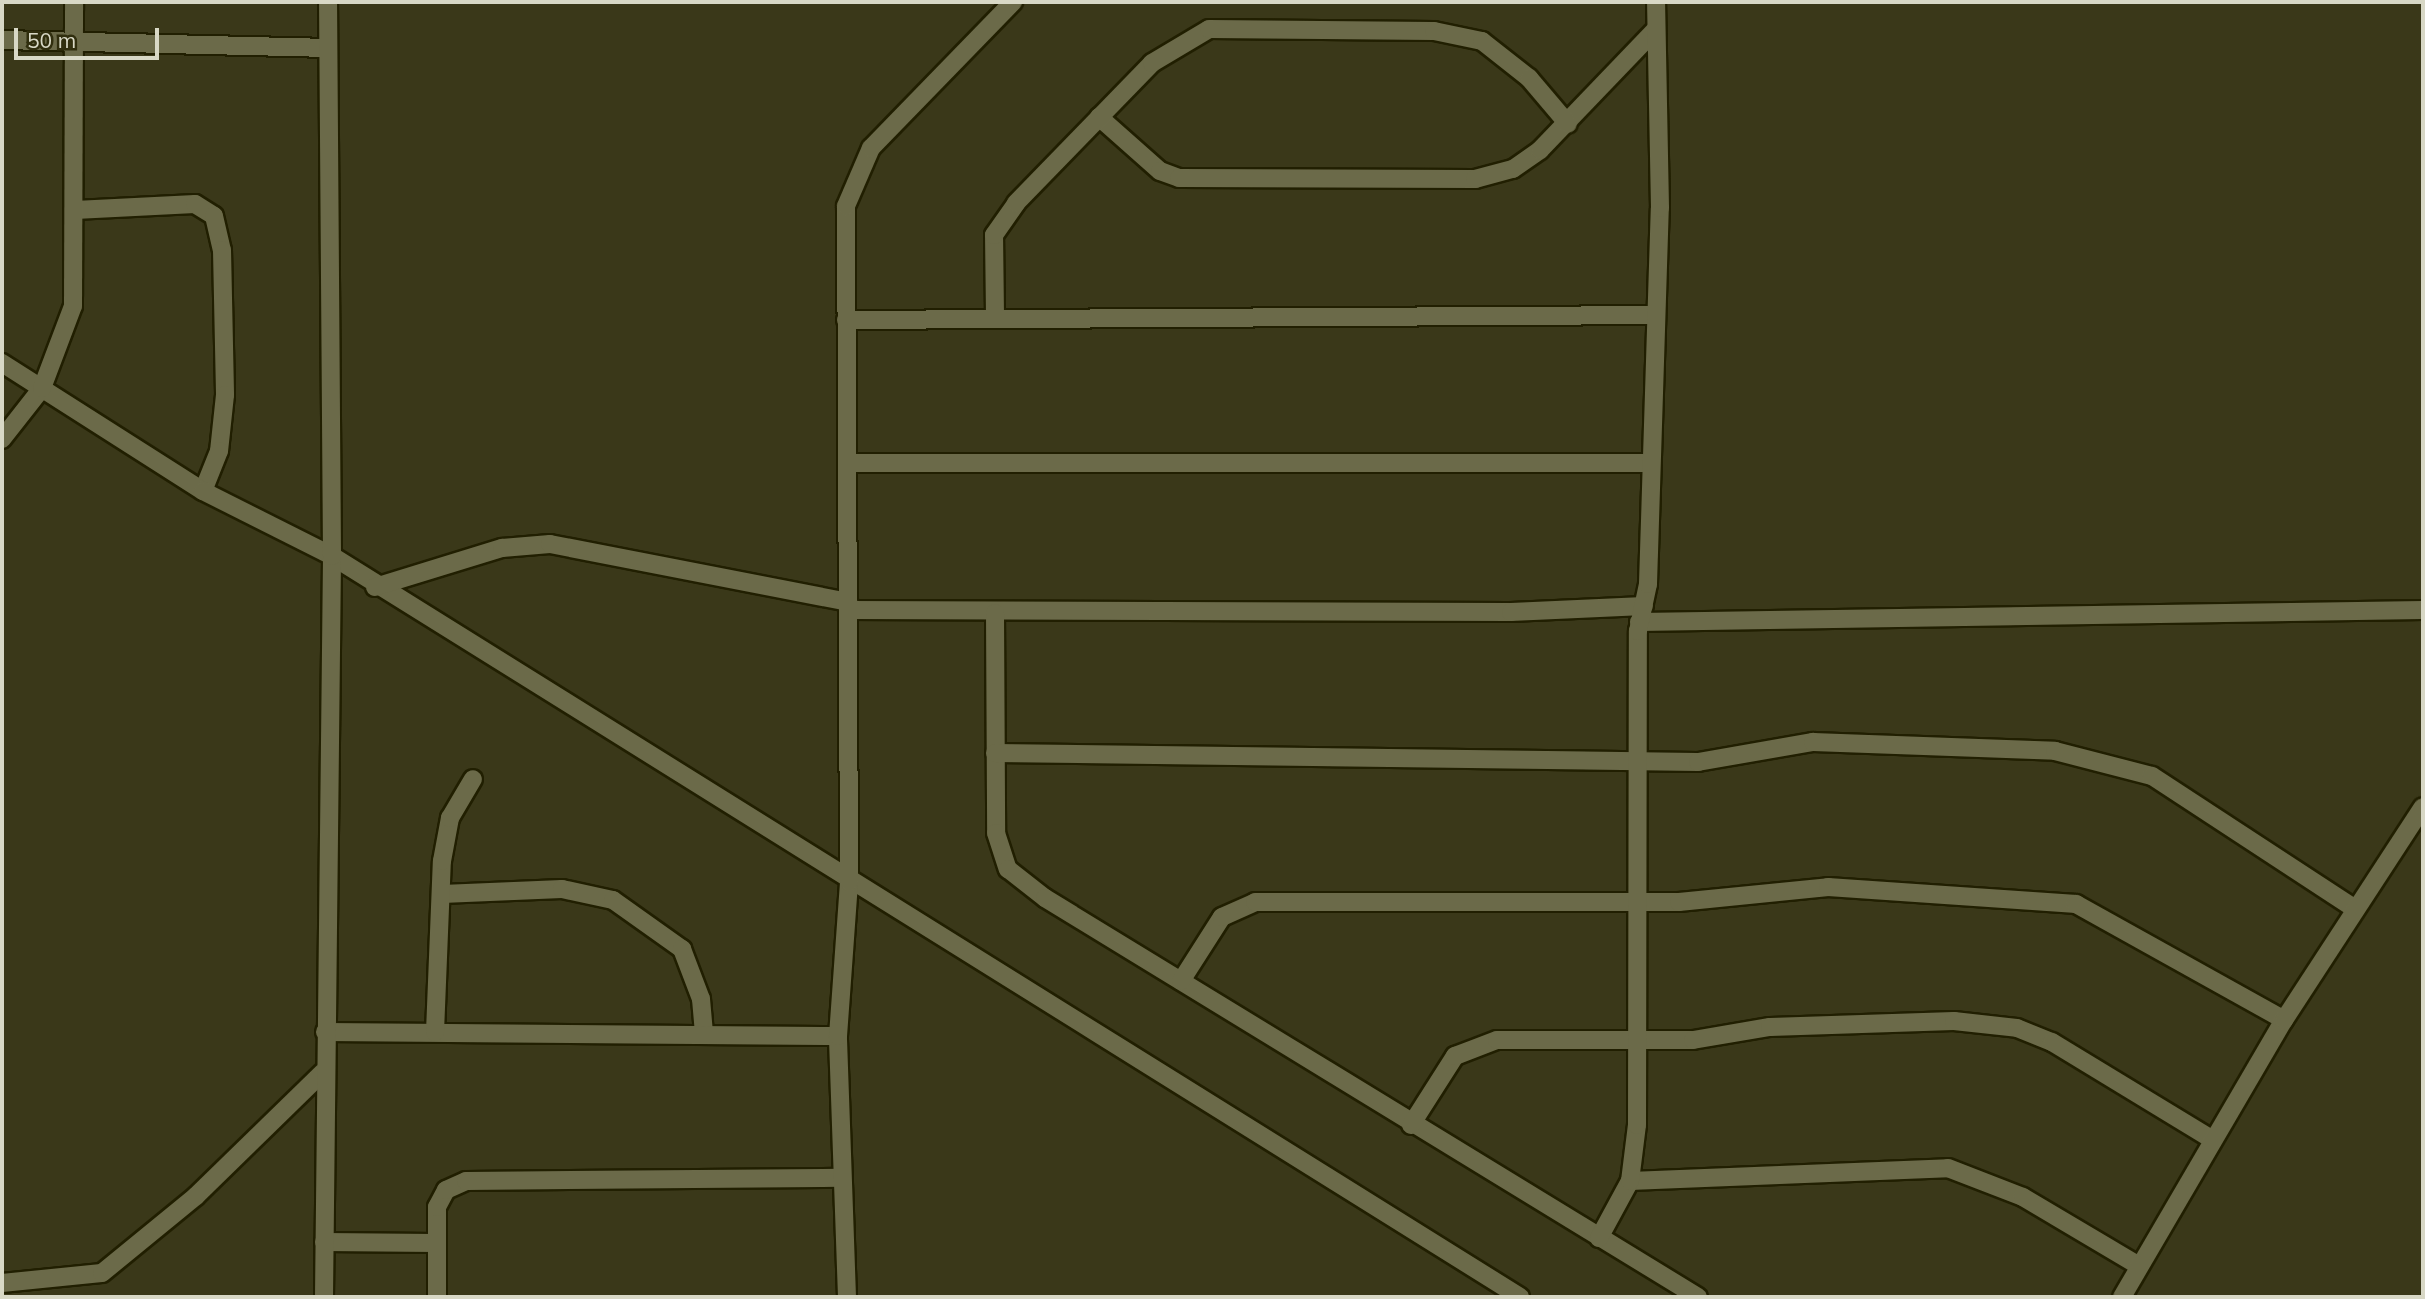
<!DOCTYPE html>
<html>
<head>
<meta charset="utf-8">
<style>
	body { margin:0 }
	#map { position:relative; width:2425px; height:1299px; overflow:hidden; background:#3a3819; font-family:Mulish,sans-serif }
	div>[style] { position:absolute }
	.roads { filter:drop-shadow(2px 0 #211f01) drop-shadow(-2px 0 #211f01) drop-shadow(0 2px #211f01) drop-shadow(0 -2px #211f01) }
	.minor>* { height:18px; margin:-9px; padding:0 9px; transform-origin:9px; border-radius:9px; background:#6b6a49 }
	span { translate:-50% -50%; white-space:nowrap; text-align:center; line-height:1.15; -webkit-text-stroke:7px #302e0e; paint-order:stroke }
	.frame { position:absolute; inset:0; border:4px solid #d8d8c6; pointer-events:none }
	.scale { position:absolute; left:14px; top:28px; width:145px; height:32px; box-sizing:border-box; border:4px solid #d8d8c6; border-top:0; padding-left:9px; font-size:21px; line-height:24px; white-space:nowrap; color:#d8d8c6; -webkit-text-stroke:5px #302e0e; paint-order:stroke }
</style>
</head>
<body>
<div id="map">
	<div class="roads">
		<div class="minor">
			<div style="left:2px;top:40px;width:326px;rotate:1.4deg"></div>
			<div style="left:1099px;top:117px;width:81px;rotate:41.5deg"></div>
			<div style="left:1160px;top:171px;width:20px;rotate:20deg"></div>
			<div style="left:1179px;top:178px;width:296px;rotate:0.2deg"></div>
			<div style="left:1475px;top:179px;width:39px;rotate:-15deg"></div>
			<div style="left:1513px;top:169px;width:33px;rotate:-35deg"></div>
			<div style="left:1540px;top:150px;width:166px;rotate:-46.2deg"></div>
			<div style="left:75px;top:210px;width:120px;rotate:-2.9deg"></div>
			<div style="left:195px;top:204px;width:22px;rotate:32deg"></div>
			<div style="left:214px;top:216px;width:35px;rotate:77deg"></div>
			<div style="left:222px;top:250px;width:145px;rotate:88.8deg"></div>
			<div style="left:225px;top:395px;width:56px;rotate:96.1deg"></div>
			<div style="left:219px;top:451px;width:43px;rotate:111.8deg"></div>
			<div style="left:995px;top:315px;width:80px;rotate:-90.7deg"></div>
			<div style="left:994px;top:235px;width:39px;rotate:-55deg"></div>
			<div style="left:1016px;top:203px;width:195px;rotate:-45.8deg"></div>
			<div style="left:1152px;top:63px;width:66px;rotate:-30.8deg"></div>
			<div style="left:1209px;top:29px;width:225px;rotate:0.5deg"></div>
			<div style="left:1434px;top:31px;width:49px;rotate:11.8deg"></div>
			<div style="left:1482px;top:41px;width:60px;rotate:38.2deg"></div>
			<div style="left:1529px;top:78px;width:60px;rotate:49.7deg"></div>
			<div style="left:846px;top:320px;width:810px;rotate:-0.35deg"></div>
			<div style="left:2px;top:363px;width:238px;rotate:32.5deg"></div>
			<div style="left:203px;top:491px;width:144px;rotate:26.7deg"></div>
			<div style="left:332px;top:556px;width:1400px;rotate:31.95deg"></div>
			<div style="left:2px;top:439px;width:65px;rotate:-51.9deg"></div>
			<div style="left:42px;top:388px;width:88px;rotate:-69.3deg"></div>
			<div style="left:73px;top:306px;width:304px;rotate:-89.8deg"></div>
			<div style="left:850px;top:463px;width:801px"></div>
			<div style="left:375px;top:587px;width:133px;rotate:-17.1deg"></div>
			<div style="left:502px;top:548px;width:48px;rotate:-4.8deg"></div>
			<div style="left:550px;top:544px;width:304px;rotate:11deg"></div>
			<div style="left:848px;top:610px;width:663px;rotate:0.17deg"></div>
			<div style="left:1511px;top:612px;width:133px;rotate:-2.6deg"></div>
			<div style="left:995px;top:613px;width:220px;rotate:89.7deg"></div>
			<div style="left:996px;top:833px;width:38px;rotate:72deg"></div>
			<div style="left:1008px;top:869px;width:47px;rotate:38.1deg"></div>
			<div style="left:1045px;top:898px;width:765px;rotate:31.43deg"></div>
			<div style="left:1639px;top:622px;width:784px;rotate:-0.88deg"></div>
			<div style="left:995px;top:753px;width:703px;rotate:0.73deg"></div>
			<div style="left:1698px;top:762px;width:117px;rotate:-9.9deg"></div>
			<div style="left:1813px;top:742px;width:242px;rotate:2.1deg"></div>
			<div style="left:2055px;top:751px;width:100px;rotate:14.5deg"></div>
			<div style="left:2152px;top:776px;width:241px;rotate:33.2deg"></div>
			<div style="left:442px;top:894px;width:120px;rotate:-2.4deg"></div>
			<div style="left:562px;top:889px;width:52px;rotate:12.2deg"></div>
			<div style="left:613px;top:900px;width:85px;rotate:35.4deg"></div>
			<div style="left:682px;top:949px;width:53px;rotate:69.2deg"></div>
			<div style="left:701px;top:999px;width:35px;rotate:85deg"></div>
			<div style="left:1181px;top:981px;width:76px;rotate:-57.4deg"></div>
			<div style="left:1222px;top:917px;width:36px;rotate:-24deg"></div>
			<div style="left:1255px;top:902px;width:424px"></div>
			<div style="left:1679px;top:902px;width:150px;rotate:-5.7deg"></div>
			<div style="left:1828px;top:887px;width:249px;rotate:3.9deg"></div>
			<div style="left:2076px;top:904px;width:238px;rotate:29.1deg"></div>
			<div style="left:325px;top:1032px;width:513px;rotate:0.45deg"></div>
			<div style="left:435px;top:1032px;width:171px;rotate:-87.7deg"></div>
			<div style="left:442px;top:861px;width:44px;rotate:-79.5deg"></div>
			<div style="left:450px;top:818px;width:45px;rotate:-59.5deg"></div>
			<div style="left:1411px;top:1125px;width:82px;rotate:-57.5deg"></div>
			<div style="left:1455px;top:1056px;width:45px;rotate:-20.9deg"></div>
			<div style="left:1497px;top:1040px;width:196px"></div>
			<div style="left:1693px;top:1040px;width:78px;rotate:-9.6deg"></div>
			<div style="left:1770px;top:1027px;width:184px;rotate:-1.9deg"></div>
			<div style="left:1954px;top:1021px;width:63px;rotate:6.3deg"></div>
			<div style="left:2017px;top:1028px;width:38px;rotate:22deg"></div>
			<div style="left:2052px;top:1042px;width:188px;rotate:31.3deg"></div>
			<div style="left:1630px;top:1181px;width:318px;rotate:-2.3deg"></div>
			<div style="left:1948px;top:1168px;width:80px;rotate:21.1deg"></div>
			<div style="left:2023px;top:1197px;width:135px;rotate:30.7deg"></div>
			<div style="left:1599px;top:1238px;width:65px;rotate:-61.5deg"></div>
			<div style="left:1630px;top:1181px;width:56px;rotate:-82.9deg"></div>
			<div style="left:1637px;top:1125px;width:494px;rotate:-89.9deg"></div>
			<div style="left:1638px;top:631px;width:48px;rotate:-78deg"></div>
			<div style="left:1648px;top:584px;width:376px;rotate:-88.2deg"></div>
			<div style="left:1660px;top:208px;width:206px;rotate:-91.1deg"></div>
			<div style="left:324px;top:1242px;width:111px;rotate:0.5deg"></div>
			<div style="left:2px;top:1283px;width:100px;rotate:-5.7deg"></div>
			<div style="left:102px;top:1273px;width:122px;rotate:-39.3deg"></div>
			<div style="left:196px;top:1196px;width:177px;rotate:-44.3deg"></div>
			<div style="left:324px;top:1297px;width:741px;rotate:-89.38deg"></div>
			<div style="left:332px;top:556px;width:554px;rotate:-90.41deg"></div>
			<div style="left:437px;top:1297px;width:90px;rotate:-90deg"></div>
			<div style="left:437px;top:1207px;width:19px;rotate:-62deg"></div>
			<div style="left:446px;top:1190px;width:22px;rotate:-24deg"></div>
			<div style="left:466px;top:1181px;width:374px;rotate:-0.5deg"></div>
			<div style="left:847px;top:1297px;width:261px;rotate:-92deg"></div>
			<div style="left:838px;top:1036px;width:154px;rotate:-85.9deg"></div>
			<div style="left:849px;top:882px;width:676px;rotate:-90.25deg"></div>
			<div style="left:846px;top:206px;width:63px;rotate:-66.7deg"></div>
			<div style="left:871px;top:148px;width:204px;rotate:-45.8deg"></div>
			<div style="left:2122px;top:1297px;width:321px;rotate:-59.7deg"></div>
			<div style="left:2284px;top:1020px;width:254px;rotate:-56.9deg"></div>
		</div>
	</div>
	<div class="frame"></div>
	<div class="scale">50 m</div>
</div>
</body>
</html>
